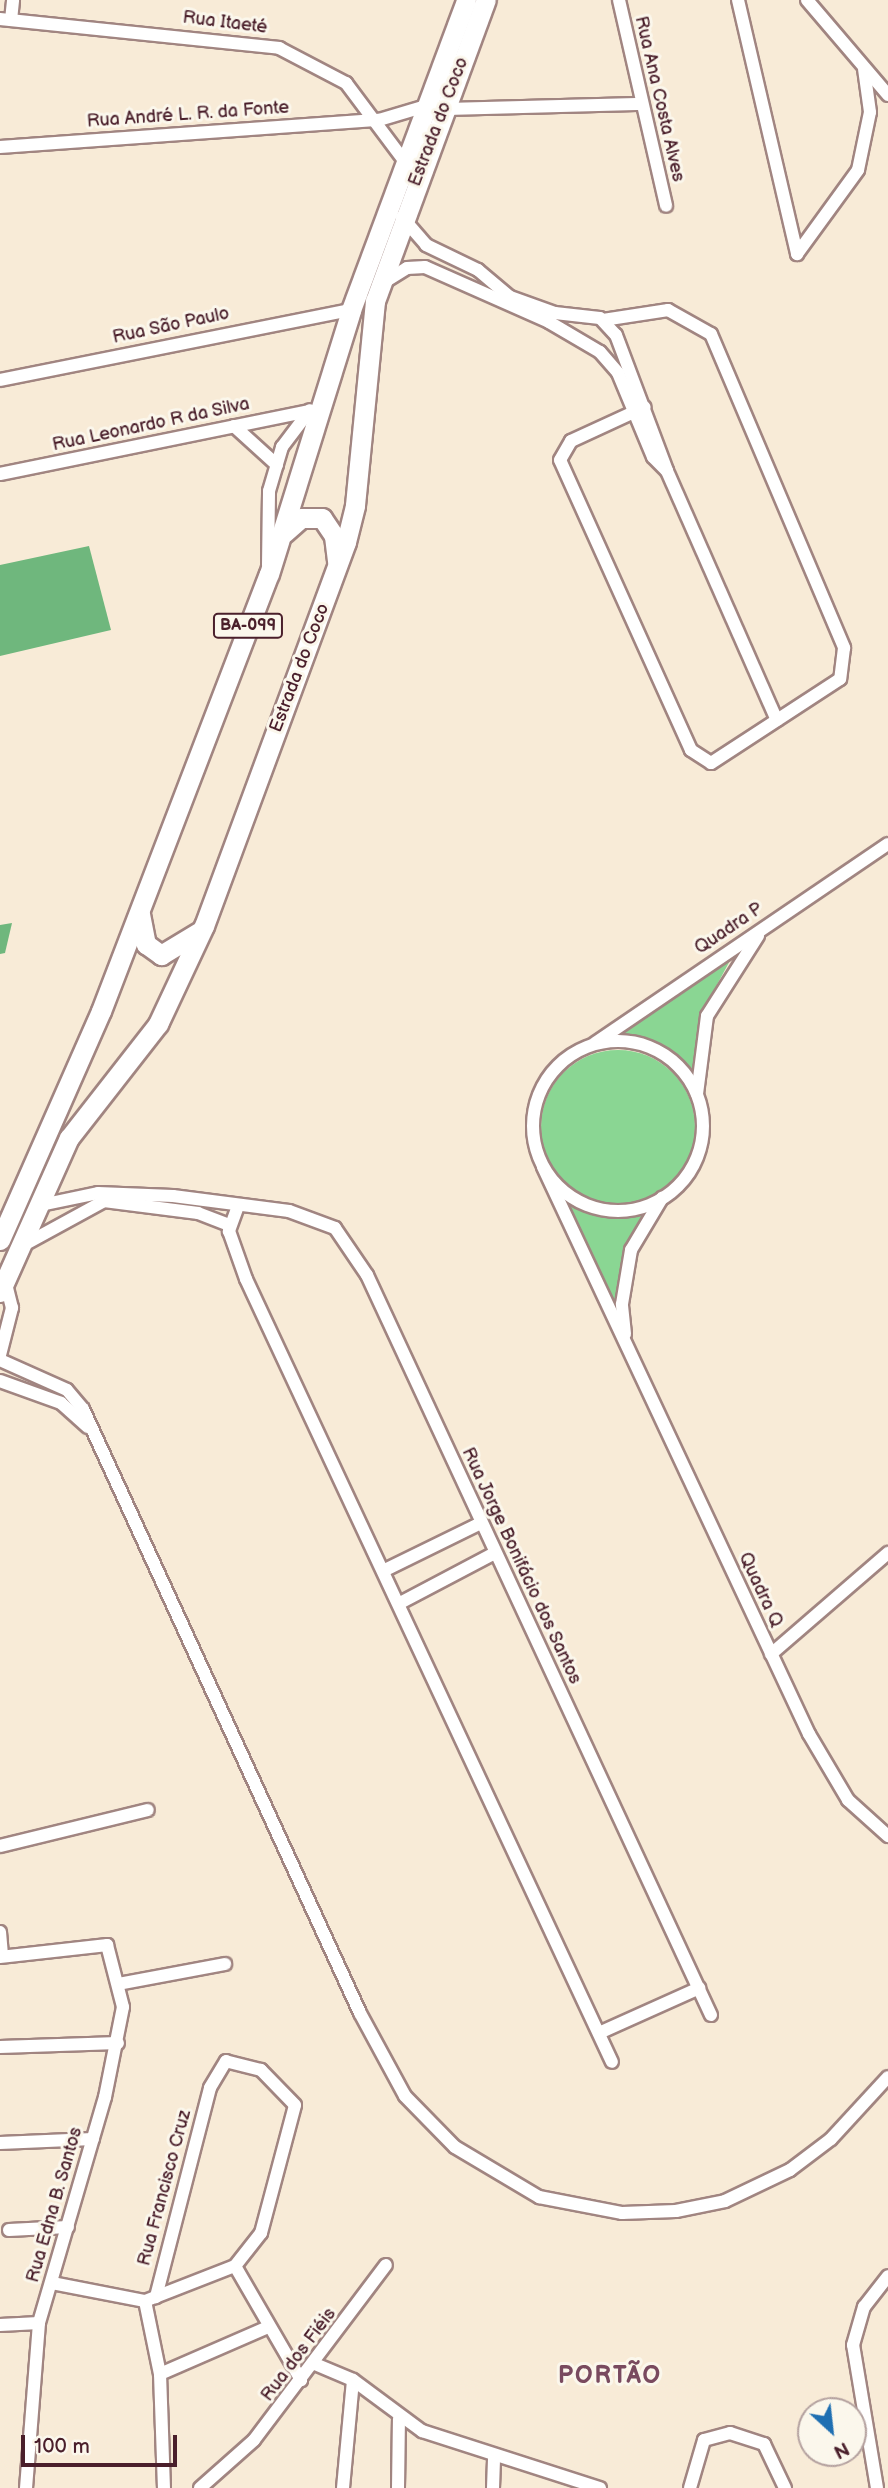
<!DOCTYPE html>
<html>
<head>
<meta charset="utf-8">
<style>
	body { margin:0 }
	#map { position:relative; width:888px; height:2488px; overflow:hidden; background:#f8ebd7; font-family:"Balsamiq Sans",sans-serif }
	div>[style] { position:absolute }
	.green>* { inset:0; background:#8ad693 }
	.round { border-radius:50% }
	.forest>* { inset:0; background:#6fb77d }
	.roads { filter:drop-shadow(2px 0 #a18581) drop-shadow(-2px 0 #a18581) drop-shadow(0 2px #a18581) drop-shadow(0 -2px #a18581) }
	.minor>* { height:12px; margin:-6px; padding:0 6px; transform-origin:6px; border-radius:6px; background:#fff }
	.minor>.ring { margin:-6px; padding:0; box-sizing:content-box; background:none; border:12px solid #fff; border-radius:50% }
	.highway>* { height:19px; margin:-9.5px; padding:0 9.5px; transform-origin:9.5px; border-radius:9.5px; background:#fff }
	span { translate:-50% -50%; white-space:nowrap; text-align:center; line-height:1.15; -webkit-text-stroke:6px #fbf7ec; paint-order:stroke }
	.shield-label span { padding:2px 5px; background:#fbf7ec; border:2px solid; border-radius:5px; -webkit-text-stroke-width:0 }
	.shield-label { font-size:16px; color:#4a1f2b; font-weight:700 }
	.street-label { font-size:18px; color:#4a1f2b }
	.district-label { font-size:24px; color:#794a5f; font-weight:700; letter-spacing:2px }
	.north { position:absolute; left:797px; top:2397px; width:70px; height:70px; box-sizing:border-box; background:#fbf7ec; border:2px solid #b4a19f; border-radius:50%; rotate:153deg; font-size:19px; font-weight:700; line-height:28px; text-align:center; color:#4a1f2b }
	.north::after { content:''; display:block; margin:auto; width:24px; height:32px; background:#1f6fb2; clip-path:polygon(50% 0,100% 100%,50% 72%,0 100%) }
	.scale { position:absolute; left:21px; top:2435px; width:156px; height:32px; box-sizing:border-box; border:4px solid #4a1f2b; border-top:0; padding-left:9px; font-size:21px; line-height:24px; white-space:nowrap; color:#4a1f2b; -webkit-text-stroke:5px #fbf7ec; paint-order:stroke }
</style>
</head>
<body>
<div id="map">
	<div class="green">
		<div style="clip-path:polygon(733px 955px,705px 1007px,692px 1076px,662px 1047px,612px 1036px)"></div>
		<div class="round" style="left:541px;top:1050px;width:154px;height:154px"></div>
		<div style="clip-path:polygon(566px 1200px,601px 1215px,644px 1212px,624px 1252px,616px 1307px)"></div>
	</div>
	<div class="forest">
		<div style="clip-path:polygon(89px 546px,111px 630px,0 656px,0 565px)"></div>
		<div style="clip-path:polygon(12px 923px,5px 953px,0 954px,0 925px)"></div>
	</div>
	<div class="roads">
		<div class="minor">
			<div style="left:619px;top:0;width:211px;rotate:77.1deg"></div>
			<div style="left:738px;top:0;width:261px;rotate:76.9deg"></div>
			<div style="left:807px;top:0;width:125px;rotate:49.5deg"></div>
			<div style="left:0;top:19px;width:281px;rotate:5.9deg"></div>
			<div style="left:279px;top:48px;width:76px;rotate:27.6deg"></div>
			<div style="left:346px;top:83px;width:99px;rotate:53.2deg"></div>
			<div style="left:11px;top:20px;width:20px;rotate:-84deg"></div>
			<div style="left:443px;top:109px;width:197px;rotate:-1.5deg"></div>
			<div style="left:0;top:147px;width:380px;rotate:-4.1deg"></div>
			<div style="left:379px;top:120px;width:49px;rotate:-16.6deg"></div>
			<div style="left:402px;top:217px;width:37px;rotate:49deg"></div>
			<div style="left:426px;top:245px;width:58px;rotate:25.7deg"></div>
			<div style="left:478px;top:270px;width:42px;rotate:40.2deg"></div>
			<div style="left:510px;top:297px;width:48px;rotate:19.6deg"></div>
			<div style="left:555px;top:313px;width:45px;rotate:6.3deg"></div>
			<div style="left:600px;top:318px;width:23px;rotate:47deg"></div>
			<div style="left:616px;top:335px;width:145px;rotate:69.4deg"></div>
			<div style="left:667px;top:471px;width:272px;rotate:66.2deg"></div>
			<div style="left:797px;top:254px;width:104px;rotate:-54deg"></div>
			<div style="left:858px;top:170px;width:59px;rotate:-78.3deg"></div>
			<div style="left:870px;top:112px;width:43px;rotate:-97.9deg"></div>
			<div style="left:383px;top:283px;width:28px;rotate:-32deg"></div>
			<div style="left:407px;top:268px;width:18px;rotate:-3deg"></div>
			<div style="left:425px;top:267px;width:136px;rotate:23.9deg"></div>
			<div style="left:549px;top:322px;width:59px;rotate:30.5deg"></div>
			<div style="left:600px;top:352px;width:28px;rotate:49deg"></div>
			<div style="left:618px;top:373px;width:91px;rotate:67.4deg"></div>
			<div style="left:653px;top:457px;width:20px;rotate:45deg"></div>
			<div style="left:603px;top:320px;width:66px;rotate:-8.7deg"></div>
			<div style="left:668px;top:310px;width:49px;rotate:29.2deg"></div>
			<div style="left:711px;top:334px;width:341px;rotate:67deg"></div>
			<div style="left:844px;top:648px;width:31px;rotate:97deg"></div>
			<div style="left:840px;top:679px;width:154px;rotate:146.9deg"></div>
			<div style="left:711px;top:763px;width:24px;rotate:-147deg"></div>
			<div style="left:691px;top:750px;width:318px;rotate:-114.3deg"></div>
			<div style="left:560px;top:460px;width:22px;rotate:-60deg"></div>
			<div style="left:571px;top:441px;width:81px;rotate:-24.7deg"></div>
			<div style="left:0;top:380px;width:358px;rotate:-11.3deg"></div>
			<div style="left:234px;top:426px;width:58px;rotate:42.2deg"></div>
			<div style="left:0;top:474px;width:315px;rotate:-11.5deg"></div>
			<div style="left:268px;top:565px;width:74px;rotate:-89.2deg"></div>
			<div style="left:269px;top:491px;width:46px;rotate:-73.5deg"></div>
			<div style="left:282px;top:447px;width:46px;rotate:-52.9deg"></div>
			<div class="ring" style="left:533px;top:1041px;width:158px;height:158px"></div>
			<div style="left:595px;top:1043px;width:354px;rotate:-34.2deg"></div>
			<div style="left:697px;top:1094px;width:79px;rotate:-82.7deg"></div>
			<div style="left:707px;top:1016px;width:95px;rotate:-57.5deg"></div>
			<div style="left:543px;top:1167px;width:626px;rotate:64.87deg"></div>
			<div style="left:809px;top:1734px;width:77px;rotate:59.4deg"></div>
			<div style="left:848px;top:1800px;width:54px;rotate:42deg"></div>
			<div style="left:36px;top:1206px;width:63px;rotate:-11.8deg"></div>
			<div style="left:98px;top:1193px;width:75px;rotate:2.3deg"></div>
			<div style="left:173px;top:1196px;width:117px;rotate:7.4deg"></div>
			<div style="left:289px;top:1211px;width:49px;rotate:20.3deg"></div>
			<div style="left:335px;top:1228px;width:57px;rotate:55.8deg"></div>
			<div style="left:367px;top:1275px;width:816px;rotate:65.07deg"></div>
			<div style="left:238px;top:1206px;width:27px;rotate:110deg"></div>
			<div style="left:229px;top:1231px;width:51px;rotate:70.5deg"></div>
			<div style="left:246px;top:1279px;width:864px;rotate:64.95deg"></div>
			<div style="left:20px;top:1247px;width:96px;rotate:-28.7deg"></div>
			<div style="left:104px;top:1201px;width:95px;rotate:7.3deg"></div>
			<div style="left:198px;top:1213px;width:33px;rotate:21deg"></div>
			<div style="left:625px;top:1334px;width:30px;rotate:-96deg"></div>
			<div style="left:622px;top:1304px;width:55px;rotate:-80.5deg"></div>
			<div style="left:631px;top:1250px;width:61px;rotate:-59.2deg"></div>
			<div style="left:0;top:1355px;width:49px;rotate:-75.7deg"></div>
			<div style="left:12px;top:1308px;width:30px;rotate:-104deg"></div>
			<div style="left:0;top:1360px;width:73px;rotate:24.1deg"></div>
			<div style="left:67px;top:1390px;width:25px;rotate:50deg"></div>
			<div style="left:83px;top:1409px;width:664px;rotate:65.36deg"></div>
			<div style="left:360px;top:2013px;width:94px;rotate:61.5deg"></div>
			<div style="left:405px;top:2096px;width:71px;rotate:45.6deg"></div>
			<div style="left:455px;top:2147px;width:98px;rotate:30.8deg"></div>
			<div style="left:539px;top:2197px;width:85px;rotate:10.9deg"></div>
			<div style="left:622px;top:2213px;width:54px;rotate:-2.1deg"></div>
			<div style="left:676px;top:2211px;width:50px;rotate:-11.5deg"></div>
			<div style="left:725px;top:2201px;width:72px;rotate:-25.5deg"></div>
			<div style="left:790px;top:2170px;width:51px;rotate:-37.1deg"></div>
			<div style="left:831px;top:2139px;width:84px;rotate:-47.4deg"></div>
			<div style="left:0;top:1381px;width:65px;rotate:19.8deg"></div>
			<div style="left:61px;top:1403px;width:36px;rotate:42deg"></div>
			<div style="left:385px;top:1570px;width:107px;rotate:-26.1deg"></div>
			<div style="left:400px;top:1603px;width:107px;rotate:-27.8deg"></div>
			<div style="left:771px;top:1654px;width:155px;rotate:-40.8deg"></div>
			<div style="left:0;top:1846px;width:152px;rotate:-13.7deg"></div>
			<div style="left:0;top:1932px;width:24px;rotate:85deg"></div>
			<div style="left:0;top:1957px;width:108px;rotate:-6.4deg"></div>
			<div style="left:107px;top:1945px;width:64px;rotate:75.5deg"></div>
			<div style="left:123px;top:2007px;width:92px;rotate:101.3deg"></div>
			<div style="left:105px;top:2097px;width:235px;rotate:106.3deg"></div>
			<div style="left:39px;top:2323px;width:166px;rotate:94.5deg"></div>
			<div style="left:118px;top:1984px;width:109px;rotate:-10.6deg"></div>
			<div style="left:599px;top:2033px;width:110px;rotate:-24.2deg"></div>
			<div style="left:0;top:2047px;width:118px;rotate:-1.9deg"></div>
			<div style="left:0;top:2143px;width:93px;rotate:-2.5deg"></div>
			<div style="left:9px;top:2230px;width:59px;rotate:-2.9deg"></div>
			<div style="left:235px;top:2266px;width:132px;rotate:59.9deg"></div>
			<div style="left:52px;top:2283px;width:95px;rotate:11deg"></div>
			<div style="left:145px;top:2301px;width:97px;rotate:-21.3deg"></div>
			<div style="left:235px;top:2266px;width:42px;rotate:-51.8deg"></div>
			<div style="left:261px;top:2233px;width:132px;rotate:-75.1deg"></div>
			<div style="left:295px;top:2105px;width:49px;rotate:-134.2deg"></div>
			<div style="left:261px;top:2070px;width:36px;rotate:-166deg"></div>
			<div style="left:226px;top:2061px;width:31px;rotate:121deg"></div>
			<div style="left:210px;top:2088px;width:216px;rotate:104.5deg"></div>
			<div style="left:145px;top:2301px;width:75px;rotate:78.4deg"></div>
			<div style="left:160px;top:2374px;width:114px;rotate:88deg"></div>
			<div style="left:0;top:2325px;width:39px;rotate:-3deg"></div>
			<div style="left:315px;top:2364px;width:41px;rotate:22.8deg"></div>
			<div style="left:353px;top:2380px;width:86px;rotate:36.5deg"></div>
			<div style="left:422px;top:2431px;width:187px;rotate:17.8deg"></div>
			<div style="left:160px;top:2374px;width:116px;rotate:-23.5deg"></div>
			<div style="left:200px;top:2488px;width:72px;rotate:-41.6deg"></div>
			<div style="left:254px;top:2440px;width:219px;rotate:-53deg"></div>
			<div style="left:343px;top:2488px;width:108px;rotate:-84.7deg"></div>
			<div style="left:398px;top:2488px;width:69px;rotate:-89.2deg"></div>
			<div style="left:493px;top:2488px;width:30px;rotate:-88deg"></div>
			<div style="left:690px;top:2488px;width:50px;rotate:-73.7deg"></div>
			<div style="left:704px;top:2440px;width:27px;rotate:-15deg"></div>
			<div style="left:730px;top:2433px;width:36px;rotate:18deg"></div>
			<div style="left:764px;top:2444px;width:49px;rotate:64.5deg"></div>
			<div style="left:877px;top:2488px;width:145px;rotate:-99.5deg"></div>
			<div style="left:853px;top:2345px;width:40px;rotate:-74deg"></div>
			<div style="left:864px;top:2307px;width:39px;rotate:-52deg"></div>
		</div>
		<div class="highway">
			<div style="left:284px;top:533px;width:23px;rotate:-41deg"></div>
			<div style="left:301px;top:518px;width:21px"></div>
			<div style="left:322px;top:518px;width:22px;rotate:56deg"></div>
			<div style="left:334px;top:536px;width:26px;rotate:83deg"></div>
			<div style="left:140px;top:914px;width:31px;rotate:79deg"></div>
			<div style="left:146px;top:944px;width:19px;rotate:36deg"></div>
			<div style="left:161px;top:955px;width:44px;rotate:-31.2deg"></div>
			<div style="left:0;top:1240px;width:250px;rotate:-66.2deg"></div>
			<div style="left:101px;top:1011px;width:468px;rotate:-69deg"></div>
			<div style="left:269px;top:574px;width:276px;rotate:-72.7deg"></div>
			<div style="left:351px;top:310px;width:331px;rotate:-69.6deg"></div>
			<div style="left:0;top:1292px;width:169px;rotate:-65.9deg"></div>
			<div style="left:69px;top:1138px;width:145px;rotate:-52deg"></div>
			<div style="left:158px;top:1024px;width:108px;rotate:-64.9deg"></div>
			<div style="left:204px;top:926px;width:409px;rotate:-69.7deg"></div>
			<div style="left:346px;top:542px;width:38px;rotate:-76deg"></div>
			<div style="left:355px;top:505px;width:205px;rotate:-84.4deg"></div>
			<div style="left:375px;top:301px;width:321px;rotate:-69.8deg"></div>
		</div>
	</div>
	<div class="shield-label">
		<span style="left:248px;top:626px">BA-099</span>
	</div>
	<div class="street-label">
		<span style="left:225px;top:23px;rotate:7deg">Rua Itaeté</span>
		<span style="left:659px;top:99px;rotate:77deg">Rua Ana Costa Alves</span>
		<span style="left:188px;top:115px;rotate:-4deg">Rua André L. R. da Fonte</span>
		<span style="left:439px;top:122px;rotate:-69deg">Estrada do Coco</span>
		<span style="left:171px;top:326px;rotate:-12deg">Rua São Paulo</span>
		<span style="left:151px;top:425px;rotate:-12deg">Rua Leonardo R da Silva</span>
		<span style="left:300px;top:668px;rotate:-69deg">Estrada do Coco</span>
		<span style="left:729px;top:929px;rotate:-34deg">Quadra P</span>
		<span style="left:521px;top:1566px;rotate:65deg">Rua Jorge Bonifácio dos Santos</span>
		<span style="left:760px;top:1590px;rotate:65deg">Quadra Q</span>
		<span style="left:165px;top:2188px;rotate:-75deg">Rua Francisco Cruz</span>
		<span style="left:55px;top:2205px;rotate:-74deg">Rua Edna B. Santos</span>
		<span style="left:299px;top:2355px;rotate:-53deg">Rua dos Fiéis</span>
	</div>
	<div class="district-label">
		<span style="left:610px;top:2376px">PORTÃO</span>
	</div>
	<div class="north">N</div>
	<div class="scale">100 m</div>
</div>
</body>
</html>
